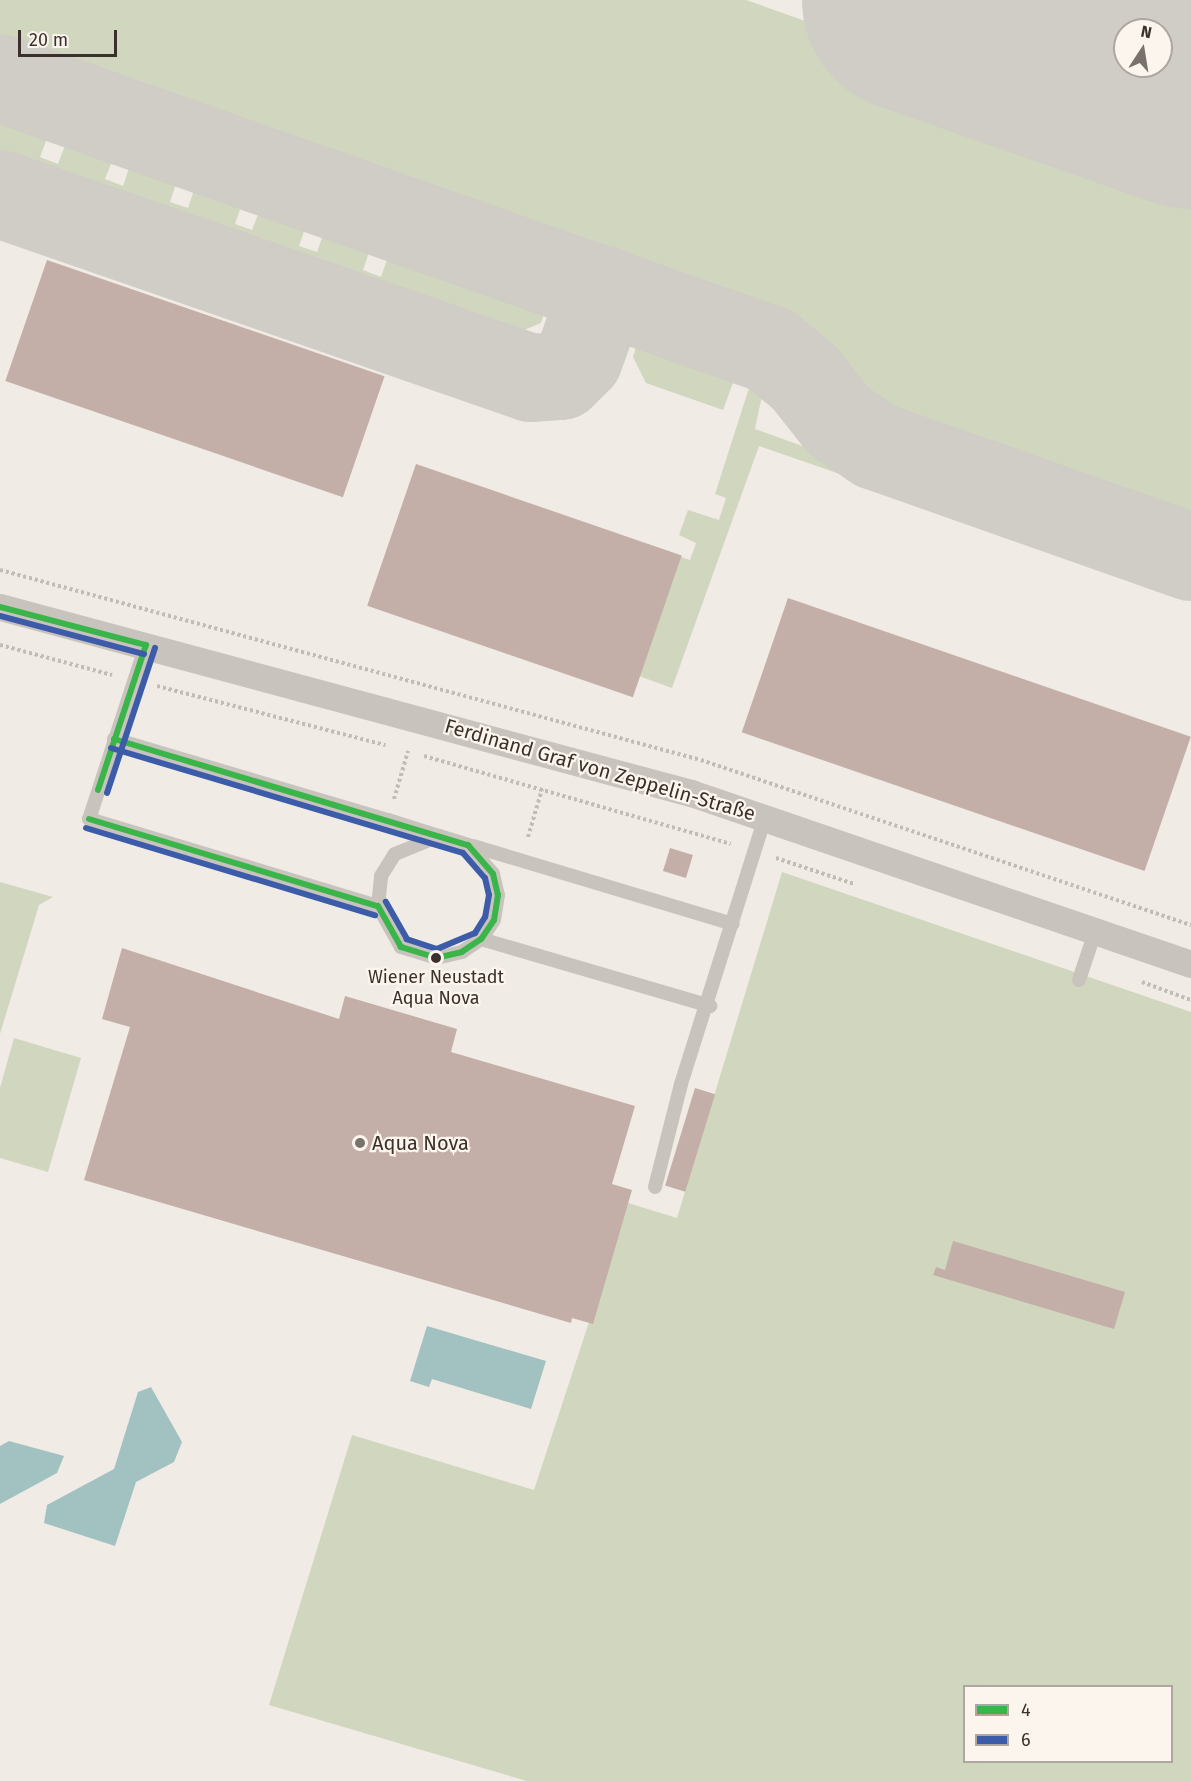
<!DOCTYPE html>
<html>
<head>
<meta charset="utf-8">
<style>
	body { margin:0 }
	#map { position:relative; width:1191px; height:1781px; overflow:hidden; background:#f0ebe5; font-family:"Fira Sans",sans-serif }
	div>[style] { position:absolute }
	.green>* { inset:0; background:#d1d6bf }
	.water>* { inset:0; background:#a1c2c1 }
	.taxiway>* { height:88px; margin:-44px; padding:0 44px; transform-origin:44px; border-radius:44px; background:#d0ccc6 }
	.runway>* { height:224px; margin:-112px; padding:0 112px; transform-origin:112px; border-radius:112px; background:#d0ccc6 }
	.building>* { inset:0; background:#c3afa7; transform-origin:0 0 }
	.path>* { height:4px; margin-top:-2px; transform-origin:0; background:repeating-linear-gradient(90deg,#c2bbb6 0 3px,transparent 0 6px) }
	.service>* { height:14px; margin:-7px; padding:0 7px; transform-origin:7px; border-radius:7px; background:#c9c3be }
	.minor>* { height:27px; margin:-13.5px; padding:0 13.5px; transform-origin:13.5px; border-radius:13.5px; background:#c9c3be }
	.bus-1>* { height:6px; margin:-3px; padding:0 3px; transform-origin:3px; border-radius:3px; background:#39b54a }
	.bus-2>* { height:6px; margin:-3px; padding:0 3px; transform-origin:3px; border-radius:3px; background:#3c5caa }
	.dots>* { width:16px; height:16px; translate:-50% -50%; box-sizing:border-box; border:3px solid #fbf5ee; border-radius:50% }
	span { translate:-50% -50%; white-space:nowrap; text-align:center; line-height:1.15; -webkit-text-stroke:4.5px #fbf5ee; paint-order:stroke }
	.bus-label { font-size:18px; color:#3b302b }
	.street-label { font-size:20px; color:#3b302b }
	.poi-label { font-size:20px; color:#3b302b }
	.left { translate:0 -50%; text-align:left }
	.legend { position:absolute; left:963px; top:1685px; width:210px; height:78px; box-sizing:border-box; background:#fbf5ee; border:2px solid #aea6a0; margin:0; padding:8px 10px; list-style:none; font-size:18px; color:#3b302b }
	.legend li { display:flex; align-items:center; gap:12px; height:30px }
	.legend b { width:30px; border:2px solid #aea6a0 }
	.north { position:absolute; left:1113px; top:18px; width:60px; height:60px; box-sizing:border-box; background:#fbf5ee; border:2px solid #aea6a0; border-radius:50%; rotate:12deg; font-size:16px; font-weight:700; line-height:24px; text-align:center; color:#3b302b }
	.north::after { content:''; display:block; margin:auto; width:21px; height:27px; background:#7a716c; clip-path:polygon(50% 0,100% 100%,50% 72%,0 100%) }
	.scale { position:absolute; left:18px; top:30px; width:99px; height:27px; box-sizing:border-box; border:3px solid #3b302b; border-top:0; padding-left:8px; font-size:18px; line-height:21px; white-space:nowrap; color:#3b302b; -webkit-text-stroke:4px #fbf5ee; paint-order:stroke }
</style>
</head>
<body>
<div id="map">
	<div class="green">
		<div style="clip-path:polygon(0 0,746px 0,1191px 157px,1191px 530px,884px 423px,865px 389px,838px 360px,796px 331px,0 51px)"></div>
		<div style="clip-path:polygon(1087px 0,1191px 0,1191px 36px)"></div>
		<div style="clip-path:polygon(evenodd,0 104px,174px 165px,180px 172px,170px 202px,188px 208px,198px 178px,205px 176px,240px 188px,245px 195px,235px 224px,252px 230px,263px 202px,272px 199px,304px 210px,309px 217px,299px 246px,317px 252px,327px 224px,336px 221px,528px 288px,544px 314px,541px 323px,512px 335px,0 154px,0 104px,51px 128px,69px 135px,58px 164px,40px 157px,51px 128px,0 104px,116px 151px,133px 157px,123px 186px,105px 179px,116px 151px,0 104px,373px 241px,391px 248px,381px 277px,363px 270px,373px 241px)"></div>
		<div style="clip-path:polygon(649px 337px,662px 337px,744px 365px,763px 391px,755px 429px,1090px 549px,1092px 556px,1085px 559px,759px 446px,672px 688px,639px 676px,681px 557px,690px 560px,696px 543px,679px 535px,688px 510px,719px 520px,726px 498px,715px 494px,749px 388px,733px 383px,723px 410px,646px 383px,633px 357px,637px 344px)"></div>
		<div style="clip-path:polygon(evenodd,782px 872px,1191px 1012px,1191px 1781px,527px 1781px,269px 1705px,352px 1435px,534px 1490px,628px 1203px,677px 1218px,782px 872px,964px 1686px,1172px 1686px,1172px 1762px,964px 1762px,964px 1686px)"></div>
		<div style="clip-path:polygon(0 882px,53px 897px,39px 905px,0 1034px)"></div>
		<div style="clip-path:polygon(14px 1038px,81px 1058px,48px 1172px,0 1158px,0 1088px)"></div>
	</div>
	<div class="water">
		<div style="clip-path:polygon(427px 1326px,546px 1361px,531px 1409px,432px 1379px,429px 1387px,410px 1381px)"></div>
		<div style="clip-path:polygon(151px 1387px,182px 1442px,174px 1462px,136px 1482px,115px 1546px,44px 1523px,47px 1505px,114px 1469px,138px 1392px)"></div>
		<div style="clip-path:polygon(9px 1441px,64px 1456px,57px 1473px,0 1504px,0 1446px)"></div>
	</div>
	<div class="taxiway">
		<div style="left:0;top:78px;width:818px;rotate:19.43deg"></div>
		<div style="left:771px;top:350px;width:44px;rotate:39.5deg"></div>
		<div style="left:805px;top:378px;width:55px;rotate:51.7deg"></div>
		<div style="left:839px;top:421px;width:45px;rotate:34deg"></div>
		<div style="left:876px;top:446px;width:334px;rotate:19.4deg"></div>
		<div style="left:0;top:194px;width:562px;rotate:19.11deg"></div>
		<div style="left:531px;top:378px;width:30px;rotate:-4deg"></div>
		<div style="left:561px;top:376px;width:25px;rotate:-45deg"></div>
		<div style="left:579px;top:358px;width:73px;rotate:-70.1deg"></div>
	</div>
	<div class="runway">
		<div style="left:914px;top:0;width:293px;rotate:19.3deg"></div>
	</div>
	<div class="building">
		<div style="left:47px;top:260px;width:357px;height:128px;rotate:19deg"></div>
		<div style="left:416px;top:464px;width:281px;height:150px;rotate:19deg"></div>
		<div style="left:788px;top:598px;width:426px;height:142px;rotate:19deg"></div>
		<div style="left:670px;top:848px;width:24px;height:24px;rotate:17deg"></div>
		<div style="clip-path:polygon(122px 948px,339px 1019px,345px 996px,457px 1029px,451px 1052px,635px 1106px,612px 1184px,632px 1190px,593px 1324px,572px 1318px,571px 1323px,84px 1180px,130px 1027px,102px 1019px)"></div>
		<div style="left:695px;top:1088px;width:21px;height:102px;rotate:17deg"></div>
		<div style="clip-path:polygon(953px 1241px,1125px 1292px,1114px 1329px,933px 1275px,936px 1267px,945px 1270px)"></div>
	</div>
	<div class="path">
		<div style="left:0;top:570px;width:726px;rotate:15.17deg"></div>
		<div style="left:701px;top:760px;width:517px;rotate:18.61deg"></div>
		<div style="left:0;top:645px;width:116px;rotate:15deg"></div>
		<div style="left:157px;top:686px;width:236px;rotate:14.5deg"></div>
		<div style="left:424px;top:756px;width:319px;rotate:16deg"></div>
		<div style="left:394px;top:799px;width:50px;rotate:-73.7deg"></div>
		<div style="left:528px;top:837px;width:50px;rotate:-73.7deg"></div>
		<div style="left:776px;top:858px;width:82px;rotate:18.4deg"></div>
		<div style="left:1142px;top:982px;width:52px;rotate:20.2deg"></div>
	</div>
	<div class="service">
		<div style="left:146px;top:645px;width:183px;rotate:108.1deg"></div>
		<div style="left:89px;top:819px;width:302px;rotate:16.8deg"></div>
		<div style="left:114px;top:739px;width:286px;rotate:16.5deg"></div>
		<div style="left:388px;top:820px;width:53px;rotate:17.4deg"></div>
		<div style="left:439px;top:836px;width:30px;rotate:17deg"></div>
		<div style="left:468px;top:845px;width:38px;rotate:49deg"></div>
		<div style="left:493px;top:874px;width:22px;rotate:77deg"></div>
		<div style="left:498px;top:895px;width:25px;rotate:99deg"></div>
		<div style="left:494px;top:920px;width:23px;rotate:124deg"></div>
		<div style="left:481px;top:939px;width:23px;rotate:146deg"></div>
		<div style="left:462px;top:952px;width:26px;rotate:167deg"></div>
		<div style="left:437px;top:958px;width:38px;rotate:-163deg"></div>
		<div style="left:401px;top:947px;width:47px;rotate:-119.3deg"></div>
		<div style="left:378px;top:906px;width:30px;rotate:-84deg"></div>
		<div style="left:381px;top:876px;width:26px;rotate:-58deg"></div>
		<div style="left:395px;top:854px;width:48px;rotate:-22.2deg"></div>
		<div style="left:473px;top:846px;width:271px;rotate:16.7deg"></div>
		<div style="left:481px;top:939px;width:239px;rotate:16.3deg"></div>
		<div style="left:1079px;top:980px;width:54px;rotate:-71.6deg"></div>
		<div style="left:655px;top:1187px;width:106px;rotate:-75.8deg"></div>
		<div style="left:681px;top:1084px;width:280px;rotate:-72.5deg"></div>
	</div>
	<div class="minor">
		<div style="left:0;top:607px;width:716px;rotate:15.07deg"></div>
		<div style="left:691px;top:793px;width:528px;rotate:18.88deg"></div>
	</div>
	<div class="bus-1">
		<div style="left:0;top:607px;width:151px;rotate:14.6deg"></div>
		<div style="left:114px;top:739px;width:370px;rotate:16.7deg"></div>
		<div style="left:468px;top:845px;width:38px;rotate:49deg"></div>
		<div style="left:493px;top:874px;width:22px;rotate:77deg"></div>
		<div style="left:498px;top:895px;width:25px;rotate:99deg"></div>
		<div style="left:494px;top:920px;width:23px;rotate:124deg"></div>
		<div style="left:481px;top:939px;width:23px;rotate:146deg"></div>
		<div style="left:462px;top:952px;width:26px;rotate:167deg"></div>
		<div style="left:437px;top:958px;width:38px;rotate:-163deg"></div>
		<div style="left:401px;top:947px;width:47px;rotate:-119.3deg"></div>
		<div style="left:98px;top:790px;width:153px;rotate:-71.7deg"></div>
		<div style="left:89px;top:819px;width:302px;rotate:16.8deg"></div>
	</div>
	<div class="bus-2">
		<div style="left:0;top:616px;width:149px;rotate:14.8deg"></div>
		<div style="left:111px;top:748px;width:367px;rotate:16.6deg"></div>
		<div style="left:463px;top:853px;width:33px;rotate:49deg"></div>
		<div style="left:485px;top:878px;width:17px;rotate:77deg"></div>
		<div style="left:489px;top:895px;width:22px;rotate:100deg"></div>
		<div style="left:485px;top:917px;width:19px;rotate:122deg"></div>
		<div style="left:475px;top:933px;width:41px;rotate:157.2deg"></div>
		<div style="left:437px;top:949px;width:32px;rotate:-162deg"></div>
		<div style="left:407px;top:939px;width:43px;rotate:-119.6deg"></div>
		<div style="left:107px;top:793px;width:153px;rotate:-71.7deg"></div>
		<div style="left:86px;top:828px;width:302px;rotate:16.8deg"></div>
	</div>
	<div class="dots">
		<div style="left:436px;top:958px;background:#3b302b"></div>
		<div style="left:360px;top:1143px;background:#7a716c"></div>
	</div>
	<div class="bus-label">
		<span style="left:436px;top:988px">Wiener Neustadt<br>Aqua Nova</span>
	</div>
	<div class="street-label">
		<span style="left:600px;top:770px;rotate:16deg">Ferdinand Graf von Zeppelin-Straße</span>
	</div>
	<div class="poi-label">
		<span class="left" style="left:372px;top:1143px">Aqua Nova</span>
	</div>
	<ul class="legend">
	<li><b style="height:8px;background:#39b54a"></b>4</li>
	<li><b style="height:8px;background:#3c5caa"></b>6</li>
	</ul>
	<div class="north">N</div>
	<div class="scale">20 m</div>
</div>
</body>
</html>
